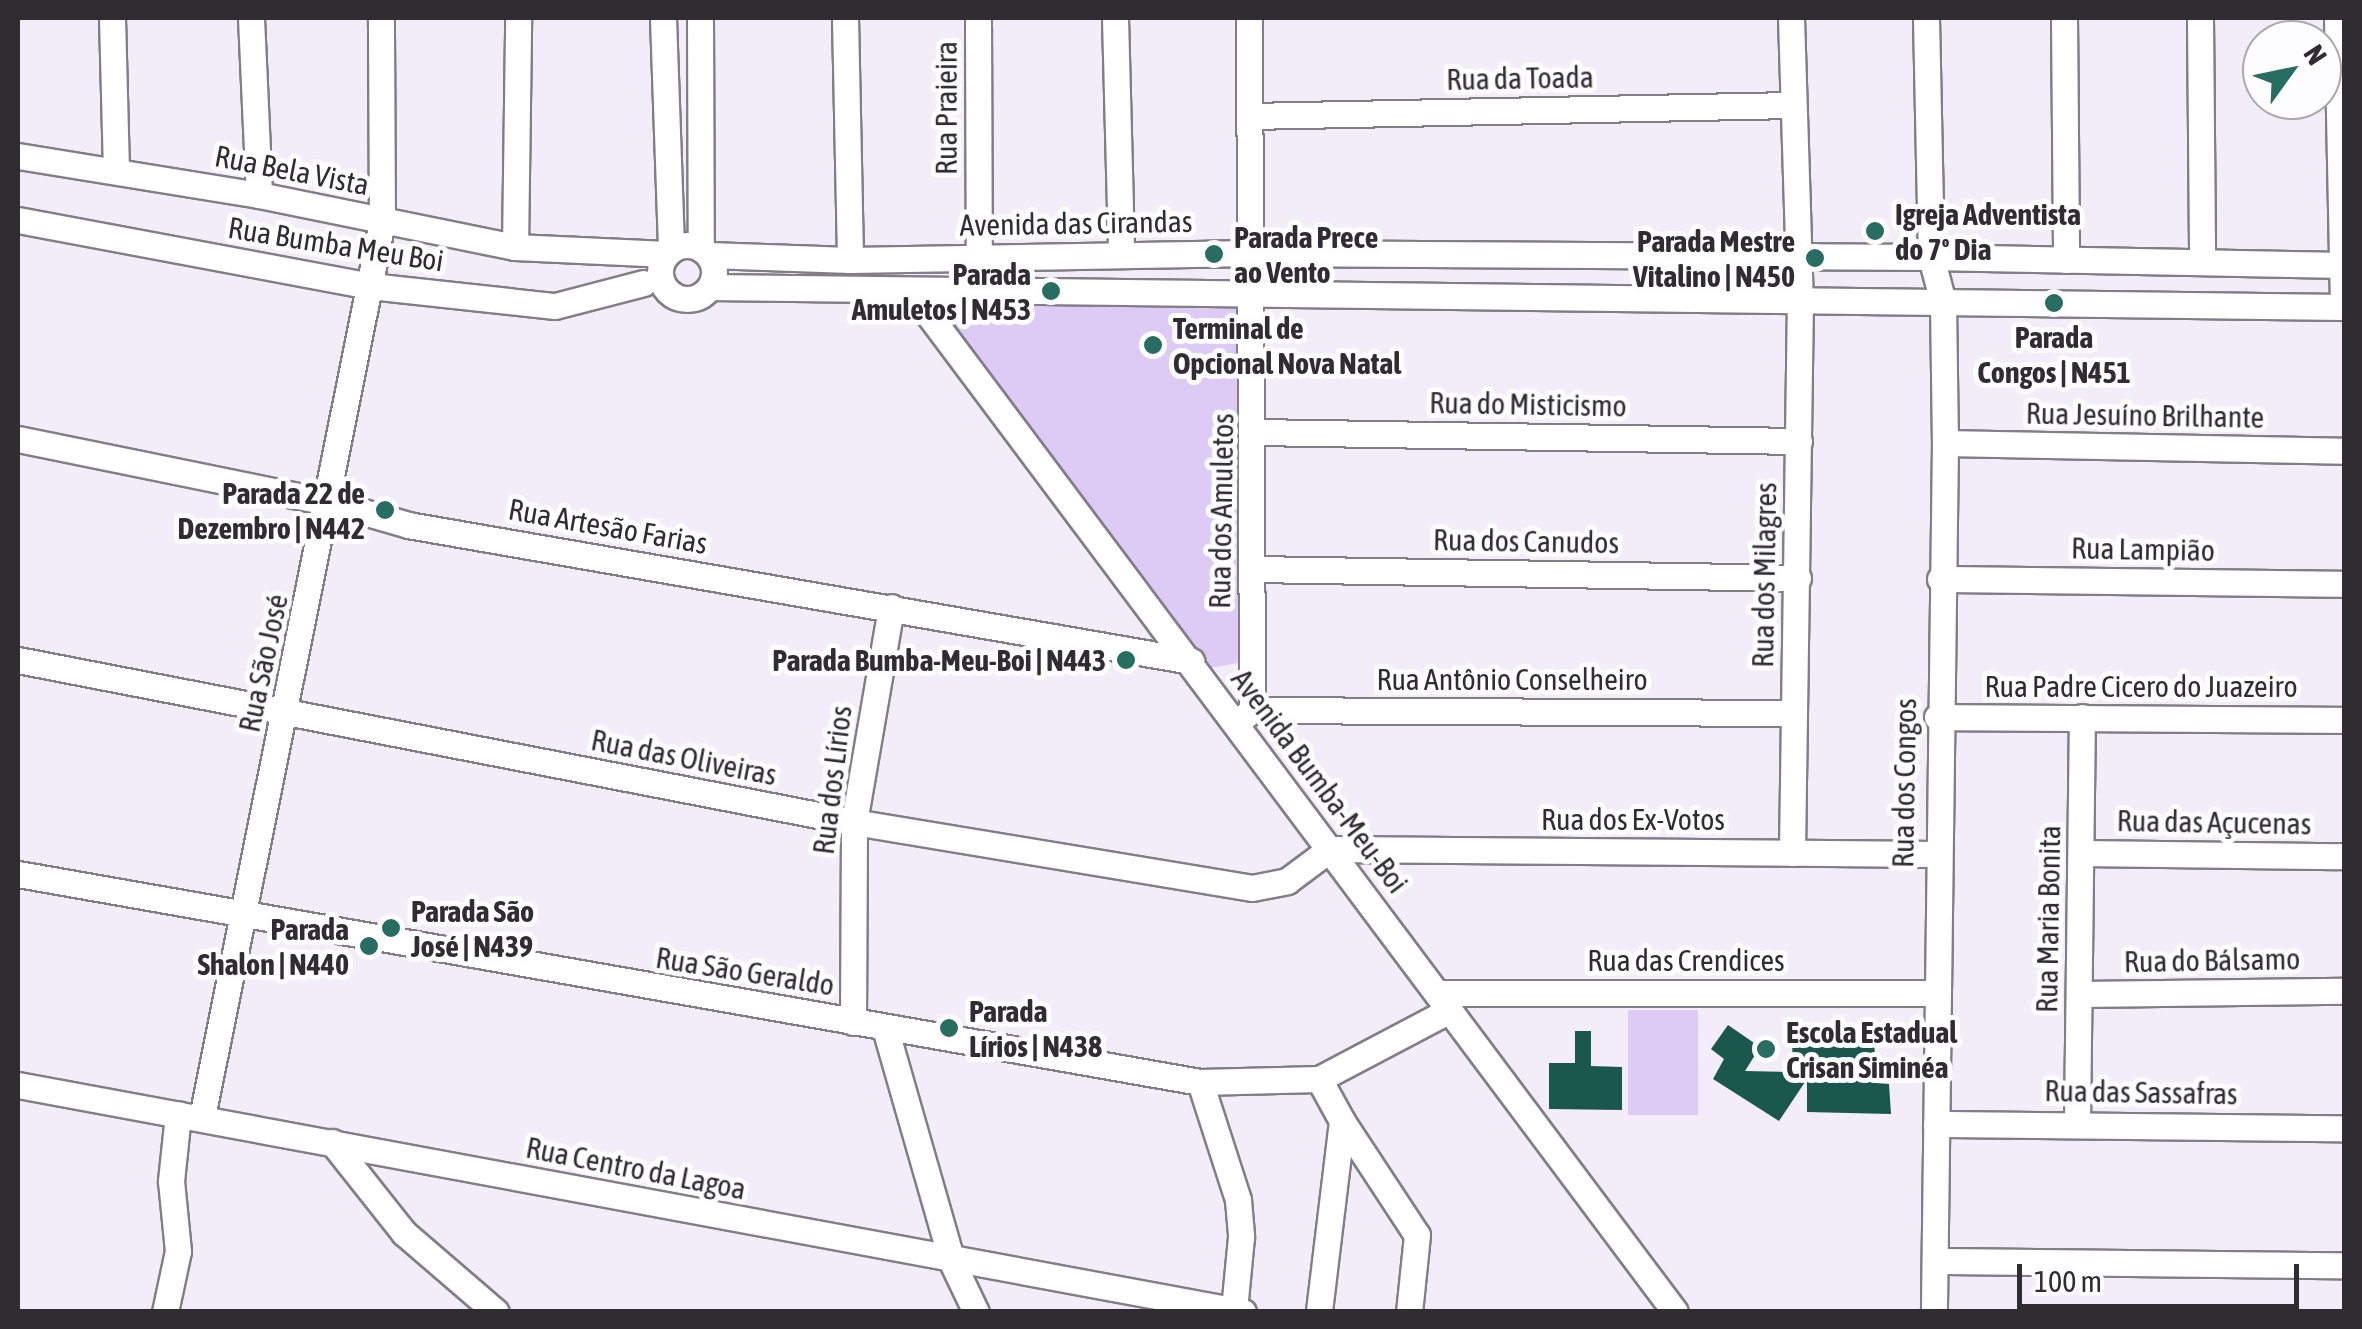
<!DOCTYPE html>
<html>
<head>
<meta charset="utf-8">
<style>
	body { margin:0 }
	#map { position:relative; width:2362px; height:1329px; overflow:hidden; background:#f2edf9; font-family:"Asap Condensed",sans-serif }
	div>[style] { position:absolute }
	.green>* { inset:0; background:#ddcbf5; transform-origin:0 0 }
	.building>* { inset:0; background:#1a584e }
	.roads { filter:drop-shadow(2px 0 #827e89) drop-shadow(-2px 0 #827e89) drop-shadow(0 2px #827e89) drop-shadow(0 -2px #827e89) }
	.minor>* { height:25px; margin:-12.5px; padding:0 12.5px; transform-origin:12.5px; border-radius:12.5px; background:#fff }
	.minor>.ring { margin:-12.5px; padding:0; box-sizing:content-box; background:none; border:25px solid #fff; border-radius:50% }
	.dots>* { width:28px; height:28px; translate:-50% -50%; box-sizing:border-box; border:5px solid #fdfcfe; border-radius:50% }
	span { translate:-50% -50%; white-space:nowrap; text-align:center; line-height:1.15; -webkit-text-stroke:10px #fdfcfe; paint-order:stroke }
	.street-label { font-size:30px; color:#2f2d31 }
	.poi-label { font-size:30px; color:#2f2d31; font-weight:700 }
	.left { translate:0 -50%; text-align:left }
	.right { translate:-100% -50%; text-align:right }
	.frame { position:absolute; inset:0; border:20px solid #2f2d31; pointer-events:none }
	.north { position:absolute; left:2242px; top:20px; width:100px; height:100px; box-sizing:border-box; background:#fdfcfe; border:2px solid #aba9ac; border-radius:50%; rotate:57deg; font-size:28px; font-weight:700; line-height:40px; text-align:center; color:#2f2d31 }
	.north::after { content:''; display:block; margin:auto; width:35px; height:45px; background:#276d62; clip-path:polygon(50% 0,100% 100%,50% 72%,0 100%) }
	.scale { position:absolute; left:2017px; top:1264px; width:282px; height:45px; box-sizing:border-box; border:5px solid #2f2d31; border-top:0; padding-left:12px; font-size:30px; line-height:35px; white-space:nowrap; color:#2f2d31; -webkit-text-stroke:8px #fdfcfe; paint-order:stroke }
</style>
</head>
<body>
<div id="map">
	<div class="green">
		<div style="clip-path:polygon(1063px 303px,1238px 306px,1244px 662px,1204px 669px,938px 306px)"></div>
		<div style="left:1628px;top:1010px;width:70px;height:105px"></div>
	</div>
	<div class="building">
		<div style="clip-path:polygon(1728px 1025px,1760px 1047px,1745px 1071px,1793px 1072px,1792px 1039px,1874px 1036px,1876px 1083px,1889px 1084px,1891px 1114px,1807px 1112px,1807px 1079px,1779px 1121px,1713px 1079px,1724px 1059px,1711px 1049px)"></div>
		<div style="clip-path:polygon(1575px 1031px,1591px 1031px,1591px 1066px,1622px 1067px,1622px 1110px,1549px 1109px,1549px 1063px,1575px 1063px)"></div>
	</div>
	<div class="roads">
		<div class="minor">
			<div style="left:112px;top:18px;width:152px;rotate:88.5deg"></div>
			<div style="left:251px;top:18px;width:177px;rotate:87.4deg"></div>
			<div style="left:663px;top:18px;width:232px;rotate:88deg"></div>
			<div style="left:700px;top:18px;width:231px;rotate:89.8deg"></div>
			<div style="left:845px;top:18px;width:242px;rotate:88.8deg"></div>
			<div style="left:978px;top:18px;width:239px;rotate:89.8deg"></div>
			<div style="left:1115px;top:18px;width:237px;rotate:88.5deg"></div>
			<div style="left:1249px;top:18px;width:692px;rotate:89.75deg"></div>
			<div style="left:1791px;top:18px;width:281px;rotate:88.2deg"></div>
			<div style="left:1800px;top:299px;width:554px;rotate:90.83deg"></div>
			<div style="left:1926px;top:18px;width:239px;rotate:88.8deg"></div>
			<div style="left:1931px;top:257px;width:47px;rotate:75.1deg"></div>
			<div style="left:1943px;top:302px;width:141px;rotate:89.2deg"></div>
			<div style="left:1945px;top:443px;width:869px;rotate:90.73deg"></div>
			<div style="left:2064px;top:18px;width:242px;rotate:89.5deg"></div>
			<div style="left:2200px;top:18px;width:243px;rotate:89.5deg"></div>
			<div style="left:2337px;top:18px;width:289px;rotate:88.8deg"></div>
			<div style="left:1249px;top:116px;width:542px;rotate:-1.16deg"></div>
			<div style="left:18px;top:156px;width:244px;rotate:9.2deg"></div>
			<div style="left:259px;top:195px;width:261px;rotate:11.5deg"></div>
			<div style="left:515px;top:247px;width:152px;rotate:2.6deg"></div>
			<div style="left:18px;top:220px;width:358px;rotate:10.6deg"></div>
			<div style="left:370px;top:286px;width:186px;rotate:6.2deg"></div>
			<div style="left:555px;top:306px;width:91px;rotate:-14.6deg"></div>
			<div class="ring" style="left:660px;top:245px;width:29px;height:29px"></div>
			<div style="left:515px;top:247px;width:229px;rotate:-89.2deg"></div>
			<div style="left:709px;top:255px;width:141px;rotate:2deg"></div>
			<div style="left:850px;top:260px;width:405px;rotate:-1deg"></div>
			<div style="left:1255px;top:253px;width:676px;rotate:0.34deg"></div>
			<div style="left:1931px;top:257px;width:413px;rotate:1.1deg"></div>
			<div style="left:710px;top:287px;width:1634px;rotate:0.7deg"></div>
			<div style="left:911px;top:291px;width:1275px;rotate:53.19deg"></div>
			<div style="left:1255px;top:432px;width:544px;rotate:0.95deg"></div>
			<div style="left:18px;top:439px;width:317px;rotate:11.5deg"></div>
			<div style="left:329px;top:502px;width:82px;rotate:16.2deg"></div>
			<div style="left:408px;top:525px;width:795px;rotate:9.85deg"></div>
			<div style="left:1945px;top:443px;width:399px;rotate:1.1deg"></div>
			<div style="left:1252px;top:569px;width:546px;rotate:0.94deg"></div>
			<div style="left:1940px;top:579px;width:404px;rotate:0.7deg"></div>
			<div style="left:18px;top:660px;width:852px;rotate:10.97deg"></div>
			<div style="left:854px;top:822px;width:403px;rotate:9.4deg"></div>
			<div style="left:1252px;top:888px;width:36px;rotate:-11deg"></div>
			<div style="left:1287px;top:881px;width:54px;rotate:-36.7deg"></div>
			<div style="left:1330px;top:849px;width:606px;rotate:0.47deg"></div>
			<div style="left:1937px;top:717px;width:407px;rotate:0.4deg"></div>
			<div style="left:1240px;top:720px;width:16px;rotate:-40deg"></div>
			<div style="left:1252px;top:710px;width:541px;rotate:0.32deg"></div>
			<div style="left:2082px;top:853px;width:262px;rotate:0.7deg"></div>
			<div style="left:18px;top:874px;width:1200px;rotate:9.98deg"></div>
			<div style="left:1200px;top:1082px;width:119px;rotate:-1.4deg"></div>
			<div style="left:1319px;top:1079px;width:148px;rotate:-27.8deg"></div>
			<div style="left:1438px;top:993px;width:496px"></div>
			<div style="left:2080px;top:994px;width:264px;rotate:-0.7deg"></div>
			<div style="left:853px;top:1022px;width:200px;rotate:-89.7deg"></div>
			<div style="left:854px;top:822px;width:218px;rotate:-80.2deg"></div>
			<div style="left:885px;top:1028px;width:243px;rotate:74deg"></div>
			<div style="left:952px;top:1262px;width:55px;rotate:64.4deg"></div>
			<div style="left:1319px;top:1079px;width:48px;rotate:61.3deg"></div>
			<div style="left:1342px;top:1121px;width:192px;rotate:96.9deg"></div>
			<div style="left:1200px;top:1082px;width:124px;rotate:72.1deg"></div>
			<div style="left:1238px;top:1200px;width:37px;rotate:85deg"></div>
			<div style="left:1241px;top:1237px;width:73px;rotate:95.5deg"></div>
			<div style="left:18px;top:1085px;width:1246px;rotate:10.5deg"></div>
			<div style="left:202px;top:1117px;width:913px;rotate:-78.63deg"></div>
			<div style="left:382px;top:222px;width:204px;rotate:-90.3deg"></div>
			<div style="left:1342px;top:1121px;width:136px;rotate:56.7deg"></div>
			<div style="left:1417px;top:1235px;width:77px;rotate:95.9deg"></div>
			<div style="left:2077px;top:1122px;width:405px;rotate:-89.3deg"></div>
			<div style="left:1936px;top:1124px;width:408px;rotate:0.6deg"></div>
			<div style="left:332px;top:1142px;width:116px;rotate:51.6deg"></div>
			<div style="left:404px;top:1233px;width:121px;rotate:40.7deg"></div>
			<div style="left:1935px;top:1261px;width:409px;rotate:0.6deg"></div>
			<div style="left:165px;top:1312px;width:62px;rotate:-78deg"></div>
			<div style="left:178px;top:1251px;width:70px;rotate:-95.7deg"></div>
			<div style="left:171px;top:1181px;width:67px;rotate:-84deg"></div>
		</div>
	</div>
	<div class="dots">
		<div style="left:1875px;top:231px;background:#276d62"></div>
		<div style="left:1214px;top:254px;background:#276d62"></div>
		<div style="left:1815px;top:258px;background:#276d62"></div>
		<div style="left:1051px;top:291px;background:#276d62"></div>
		<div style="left:2054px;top:303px;background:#276d62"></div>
		<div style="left:1153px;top:345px;background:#276d62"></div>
		<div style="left:385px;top:510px;background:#276d62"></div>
		<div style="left:1126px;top:660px;background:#276d62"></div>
		<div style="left:391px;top:928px;background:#276d62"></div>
		<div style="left:369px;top:946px;background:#276d62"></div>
		<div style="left:949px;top:1028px;background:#276d62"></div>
		<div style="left:1766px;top:1049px;background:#276d62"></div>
	</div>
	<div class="street-label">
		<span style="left:1520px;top:78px;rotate:-1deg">Rua da Toada</span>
		<span style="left:946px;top:108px;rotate:-90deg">Rua Praieira</span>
		<span style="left:292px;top:170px;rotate:11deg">Rua Bela Vista</span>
		<span style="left:1076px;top:223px;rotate:-1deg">Avenida das Cirandas</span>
		<span style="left:336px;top:244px;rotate:9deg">Rua Bumba Meu Boi</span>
		<span style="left:1528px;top:404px;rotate:1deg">Rua do Misticismo</span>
		<span style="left:2145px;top:415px;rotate:1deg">Rua Jesuíno Brilhante</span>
		<span style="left:1221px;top:511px;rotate:-89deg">Rua dos Amuletos</span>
		<span style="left:608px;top:526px;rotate:10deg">Rua Artesão Farias</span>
		<span style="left:1526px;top:541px;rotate:1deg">Rua dos Canudos</span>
		<span style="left:2143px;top:549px;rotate:1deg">Rua Lampião</span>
		<span style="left:1764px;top:575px;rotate:-89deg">Rua dos Milagres</span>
		<span style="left:263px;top:663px;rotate:-78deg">Rua São José</span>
		<span style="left:1512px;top:679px">Rua Antônio Conselheiro</span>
		<span style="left:2141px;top:686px">Rua Padre Cicero do Juazeiro</span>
		<span style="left:684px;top:757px;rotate:11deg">Rua das Oliveiras</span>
		<span style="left:832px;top:780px;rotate:-83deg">Rua dos Lírios</span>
		<span style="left:1320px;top:781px;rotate:53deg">Avenida Bumba-Meu-Boi</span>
		<span style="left:1904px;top:783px;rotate:-89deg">Rua dos Congos</span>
		<span style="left:1633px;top:819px">Rua dos Ex-Votos</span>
		<span style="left:2214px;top:822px;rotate:1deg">Rua das Açucenas</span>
		<span style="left:2048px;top:919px;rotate:-89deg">Rua Maria Bonita</span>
		<span style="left:1686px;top:960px">Rua das Crendices</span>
		<span style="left:2212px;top:960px;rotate:-1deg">Rua do Bálsamo</span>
		<span style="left:745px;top:971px;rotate:9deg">Rua São Geraldo</span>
		<span style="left:2141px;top:1092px;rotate:1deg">Rua das Sassafras</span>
		<span style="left:636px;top:1168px;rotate:11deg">Rua Centro da Lagoa</span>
	</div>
	<div class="poi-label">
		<span class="left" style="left:1895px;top:231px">Igreja Adventista<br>do 7º Dia</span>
		<span class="left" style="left:1234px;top:254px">Parada Prece<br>ao Vento</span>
		<span class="right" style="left:1795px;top:258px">Parada Mestre<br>Vitalino | N450</span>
		<span class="right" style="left:1031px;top:291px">Parada<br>Amuletos | N453</span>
		<span class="left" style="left:1173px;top:345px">Terminal de<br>Opcional Nova Natal</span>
		<span style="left:2054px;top:354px">Parada<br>Congos | N451</span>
		<span class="right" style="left:365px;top:510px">Parada 22 de<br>Dezembro | N442</span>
		<span class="right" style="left:1106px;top:660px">Parada Bumba-Meu-Boi | N443</span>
		<span class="left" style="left:411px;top:928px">Parada São<br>José | N439</span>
		<span class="right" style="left:349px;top:946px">Parada<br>Shalon | N440</span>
		<span class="left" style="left:969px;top:1028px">Parada<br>Lírios | N438</span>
		<span class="left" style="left:1786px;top:1049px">Escola Estadual<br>Crisan Siminéa</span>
	</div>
	<div class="frame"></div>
	<div class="north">N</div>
	<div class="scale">100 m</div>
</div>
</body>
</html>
